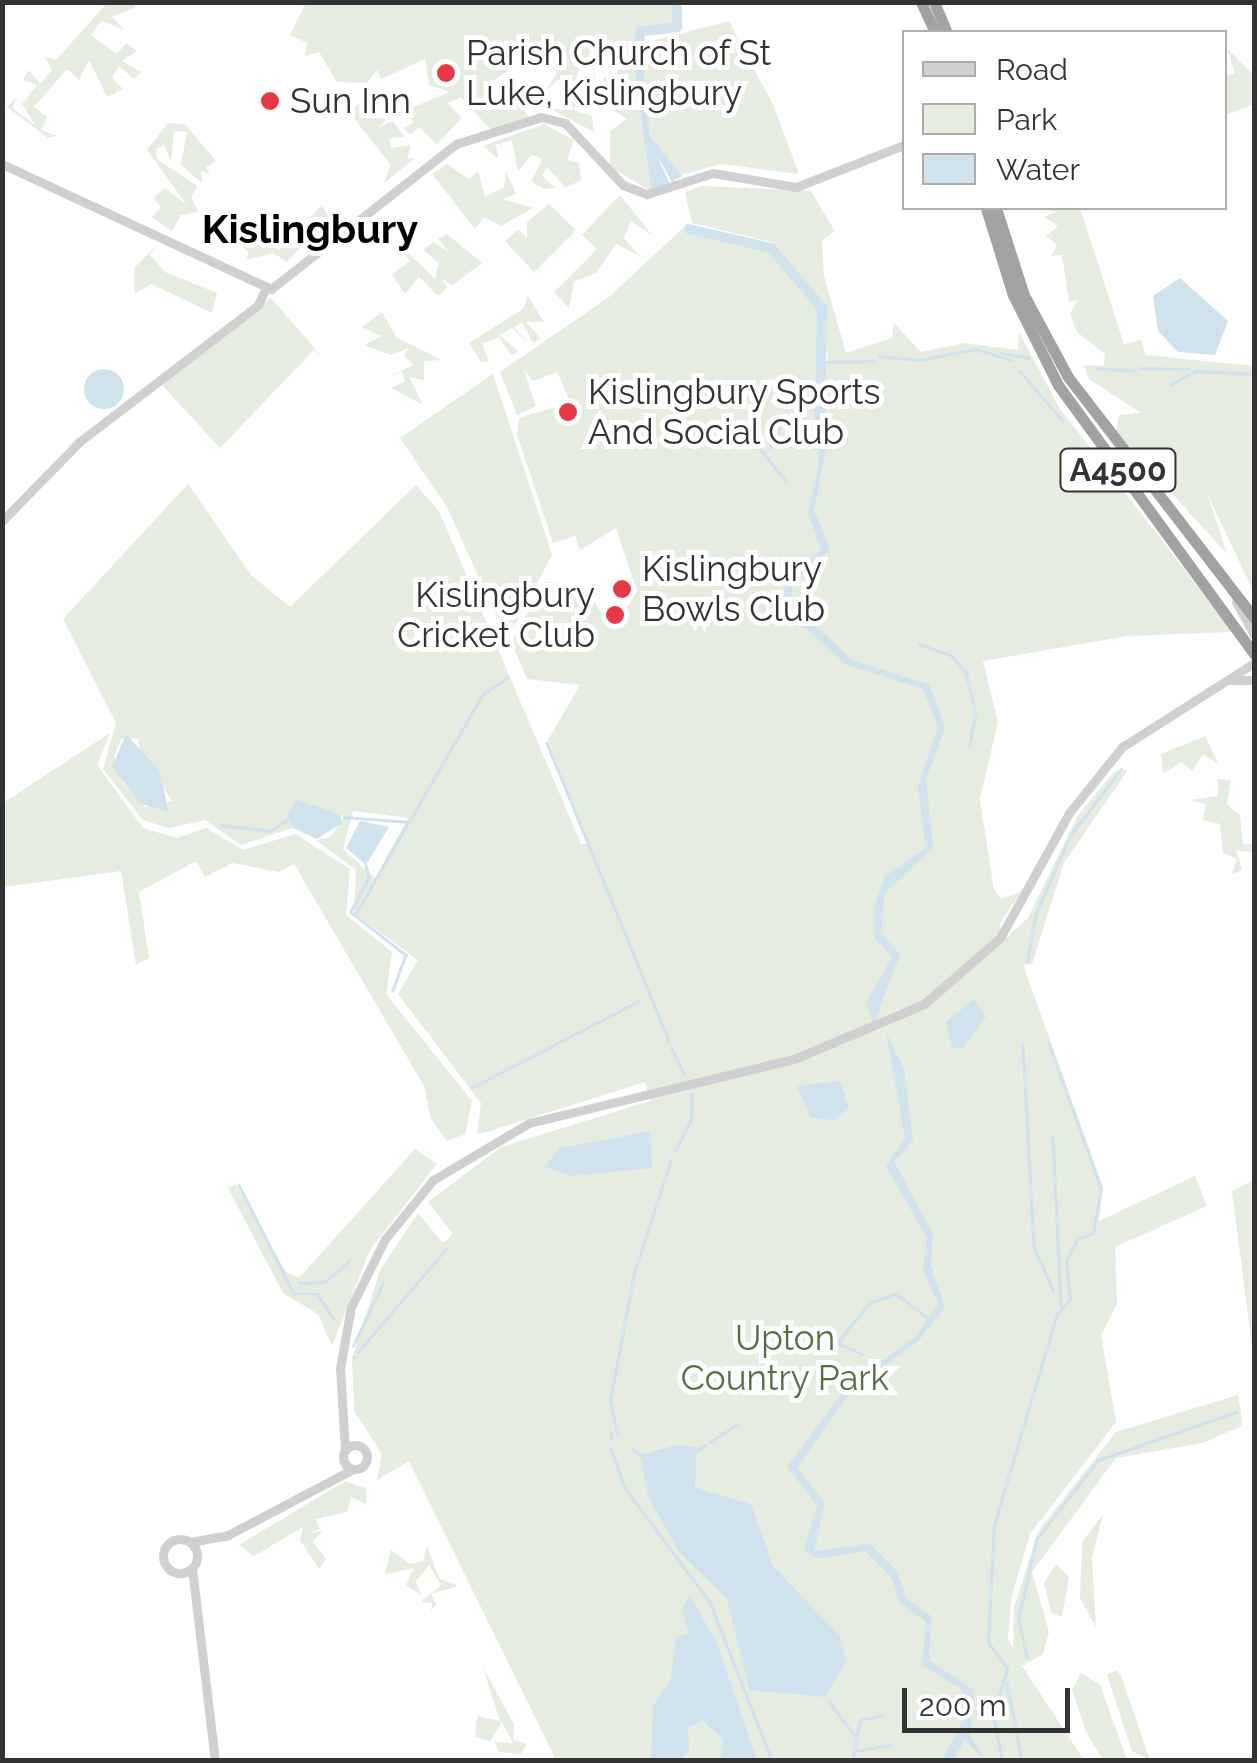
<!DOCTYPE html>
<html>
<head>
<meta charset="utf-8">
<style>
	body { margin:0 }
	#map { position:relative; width:1257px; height:1763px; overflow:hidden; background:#fff; font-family:Raleway,sans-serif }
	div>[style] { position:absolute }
	.green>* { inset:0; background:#e6ecdf }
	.water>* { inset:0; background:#cfe2ee }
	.round { border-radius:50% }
	.stream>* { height:2.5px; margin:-1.25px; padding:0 1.25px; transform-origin:1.25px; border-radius:1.25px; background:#cfe2ee }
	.river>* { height:10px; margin:-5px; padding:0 5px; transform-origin:5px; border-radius:5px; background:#cfe2ee }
	.tertiary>* { height:9px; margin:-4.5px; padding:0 4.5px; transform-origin:4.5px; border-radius:4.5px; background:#d0d0d0 }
	.tertiary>.ring { margin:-4.5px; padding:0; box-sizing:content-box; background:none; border:9px solid #d0d0d0; border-radius:50% }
	.trunk>* { height:11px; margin:-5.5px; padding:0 5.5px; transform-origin:5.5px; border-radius:5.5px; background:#a2a2a2 }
	.dots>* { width:28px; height:28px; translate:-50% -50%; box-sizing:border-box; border:5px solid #fff; border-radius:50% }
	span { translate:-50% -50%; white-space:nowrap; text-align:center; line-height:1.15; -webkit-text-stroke:10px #fff; paint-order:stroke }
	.shield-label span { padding:2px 8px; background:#fff; border:2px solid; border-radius:8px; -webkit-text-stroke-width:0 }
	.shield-label { font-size:32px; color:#333; font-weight:700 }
	.poi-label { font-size:35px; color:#333 }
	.left { translate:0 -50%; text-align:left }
	.right { translate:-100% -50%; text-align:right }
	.park-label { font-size:35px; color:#56703f }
	.quarter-label { font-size:40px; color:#000; font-weight:700 }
	.frame { position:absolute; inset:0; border:5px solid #333; pointer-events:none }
	.legend { position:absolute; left:902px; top:30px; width:325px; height:180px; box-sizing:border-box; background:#fff; border:2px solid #adadad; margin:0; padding:12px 18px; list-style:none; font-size:30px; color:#333 }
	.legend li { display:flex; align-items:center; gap:20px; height:50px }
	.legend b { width:50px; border:2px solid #adadad }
	.scale { position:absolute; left:902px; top:1688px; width:168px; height:45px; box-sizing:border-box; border:5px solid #333; border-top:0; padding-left:12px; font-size:30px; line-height:35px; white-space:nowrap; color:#333; -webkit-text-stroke:8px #fff; paint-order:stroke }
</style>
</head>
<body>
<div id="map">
	<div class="green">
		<div style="clip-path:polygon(107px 3px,130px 3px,136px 7px,112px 17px,125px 30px,101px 21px,91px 35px,117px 54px,126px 43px,137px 51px,122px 61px,141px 72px,134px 79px,119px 66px,112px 78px,123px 89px,107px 97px,89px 60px,79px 80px,67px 69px,34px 107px,47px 117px,41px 130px,57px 136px,48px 138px,7px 107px,17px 97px,12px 108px,36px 126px,22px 104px,37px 85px,23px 80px,29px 70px,40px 84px,52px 70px,45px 57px,56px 60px)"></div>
		<div style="clip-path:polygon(306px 3px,668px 3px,679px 9px,677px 27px,646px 28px,631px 45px,651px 191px,610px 167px,610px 131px,627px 119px,610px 108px,627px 95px,616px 89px,606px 100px,602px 93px,603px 79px,618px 72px,611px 63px,594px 67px,596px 93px,591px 99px,594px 70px,583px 62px,577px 74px,576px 92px,592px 105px,581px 100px,573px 110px,592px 116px,594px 132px,549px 108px,564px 110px,571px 92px,559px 79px,544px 93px,557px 73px,534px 53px,488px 84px,505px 110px,519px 102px,531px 120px,490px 129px,461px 97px,447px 103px,462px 118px,437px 144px,419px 127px,410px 135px,404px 128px,415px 122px,393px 107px,397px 92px,411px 108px,450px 92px,429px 85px,425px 59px,381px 79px,377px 70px,367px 83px,337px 82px,319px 52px,305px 56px,307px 43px,290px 35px)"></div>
		<div style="clip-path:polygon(729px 21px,774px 107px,799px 174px,721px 164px,681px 175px,650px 136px,641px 44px)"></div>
		<div style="clip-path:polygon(1227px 48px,1254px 76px,1254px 104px,1225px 115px,1225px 77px,1235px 73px)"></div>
		<div style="clip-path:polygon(366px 100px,367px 112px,386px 120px,378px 128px,392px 121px,405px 137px,389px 138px,391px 148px,411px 145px,407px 159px,415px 158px,384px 183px,391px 165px,348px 111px)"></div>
		<div style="clip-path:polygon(168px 123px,185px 124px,216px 161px,206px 167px,210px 175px,201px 170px,202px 183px,181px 165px,187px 132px,174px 131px,171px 161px,164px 145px,156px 149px,157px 159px,197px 186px,191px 198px,199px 212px,181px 215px,172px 231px,152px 217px,161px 207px,154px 198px,165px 188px,187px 205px,147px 150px)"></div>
		<div style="clip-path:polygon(544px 124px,574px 140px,567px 160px,579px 163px,581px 181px,565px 187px,547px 167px,542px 175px,555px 188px,544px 189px,531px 181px,543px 159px,532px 155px,518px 171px,512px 140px,496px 144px,498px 159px,483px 146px)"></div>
		<div style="clip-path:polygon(447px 164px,469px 179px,478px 171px,485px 197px,504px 187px,506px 172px,516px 194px,502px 199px,533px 208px,501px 226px,484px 217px,475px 229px,432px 174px)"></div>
		<div style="clip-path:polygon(evenodd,701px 186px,811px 191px,835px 231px,822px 240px,824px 276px,846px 353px,892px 338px,894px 323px,921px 352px,964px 343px,1018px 350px,1019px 332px,1060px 409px,1233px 632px,1127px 636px,983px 661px,998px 722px,980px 799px,994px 890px,1001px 899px,1021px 892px,999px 925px,1006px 938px,1028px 918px,1078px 815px,1115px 771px,1128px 770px,1064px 863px,1032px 964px,1023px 965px,1103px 1187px,1099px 1221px,1195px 1176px,1207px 1206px,1115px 1247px,1117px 1303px,1101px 1335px,1116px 1422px,1030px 1534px,1011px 1599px,1008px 1639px,1013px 1649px,1014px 1607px,1039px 1530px,1116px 1432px,1238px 1395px,1241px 1412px,1242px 1426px,1202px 1443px,1116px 1458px,1032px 1572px,1049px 1632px,1043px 1654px,1022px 1666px,1084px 1760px,556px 1760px,409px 1461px,377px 1480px,382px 1454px,354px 1411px,352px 1359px,380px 1270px,418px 1213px,443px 1243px,453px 1234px,428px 1202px,501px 1147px,650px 1101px,645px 1082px,477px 1135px,481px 1103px,398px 994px,418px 960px,354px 913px,356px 870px,316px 840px,331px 837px,344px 816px,305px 803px,293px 808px,293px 828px,241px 845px,205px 820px,169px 828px,143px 820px,103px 769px,116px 723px,63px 619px,188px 484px,251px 575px,290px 607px,416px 485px,439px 511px,581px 844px,588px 844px,548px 740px,580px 685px,527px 679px,511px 642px,546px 582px,581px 584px,614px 630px,637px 591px,616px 528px,580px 550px,575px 536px,553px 543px,517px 435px,519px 418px,559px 406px,563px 417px,577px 417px,557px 372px,533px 381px,524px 370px,536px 406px,517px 415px,500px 372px,609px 297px,683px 228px,771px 248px,822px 308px,823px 361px,828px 362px,822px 306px,771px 242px,692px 223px,685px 192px,701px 186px,138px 738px,140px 752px,172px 801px,145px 807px,124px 784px,114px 757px,121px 739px,138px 738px,701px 186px,353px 811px,408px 818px,375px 878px,343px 849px,353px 811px)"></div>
		<div style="clip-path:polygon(620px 195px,652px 235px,631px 221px,624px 238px,641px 257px,616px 244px,596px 273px,574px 282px,569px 308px,554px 292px,597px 249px,582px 235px)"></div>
		<div style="clip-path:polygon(549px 204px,576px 230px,534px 272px,505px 241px,518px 229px,527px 238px,527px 222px)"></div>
		<div style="clip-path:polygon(322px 205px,338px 234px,318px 229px,309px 236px,313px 248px,305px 242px,287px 262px,273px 253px,246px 260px,249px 252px,224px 232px,233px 223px,279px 250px)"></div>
		<div style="clip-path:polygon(1039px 208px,1080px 208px,1124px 344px,1141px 340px,1146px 355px,1254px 366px,1254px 593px,1207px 493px,1227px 554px,1116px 432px,1119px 415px,1141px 413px,1089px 379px,1084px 365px,1104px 366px,1105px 354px,1077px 332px,1070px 314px,1078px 300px,1069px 302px,1062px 255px,1051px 256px,1057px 245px,1046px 236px,1058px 226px,1044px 217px,1057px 212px)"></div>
		<div style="clip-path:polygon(447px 234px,482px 263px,452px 285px,442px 279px,447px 288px,438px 296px,419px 277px,405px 294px,392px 274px,410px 261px,393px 238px,435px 279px,439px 263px,423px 250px,433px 242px,449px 252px,438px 239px)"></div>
		<div style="clip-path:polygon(157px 245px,150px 255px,165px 272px,217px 293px,212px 313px,151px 284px,135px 294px,134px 268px)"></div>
		<div style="clip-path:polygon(528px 296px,544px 322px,526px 322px,541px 339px,533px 343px,522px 322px,514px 327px,530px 345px,512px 328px,499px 335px,519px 352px,511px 355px,499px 337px,482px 344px,489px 362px,481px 362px,469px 343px,523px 309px)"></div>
		<div style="clip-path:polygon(271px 298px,324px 359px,314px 350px,220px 448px,162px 385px)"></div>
		<div style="clip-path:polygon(382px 312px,396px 337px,442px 360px,424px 361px,424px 380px,409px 377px,423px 405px,391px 388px,405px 381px,402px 372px,391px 376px,414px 365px,404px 356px,409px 348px,391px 355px,364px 345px,381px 336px,362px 327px)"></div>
		<div style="clip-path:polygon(493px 374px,552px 555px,507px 640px,447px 507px,400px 438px)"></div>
		<div style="clip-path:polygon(110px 733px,97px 765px,143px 828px,177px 838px,206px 828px,243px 850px,295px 834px,350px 869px,346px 915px,392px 952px,386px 994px,472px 1101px,465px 1134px,447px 1141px,431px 1119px,424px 1086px,294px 864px,279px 872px,233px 863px,205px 877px,196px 861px,139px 892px,149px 958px,136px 965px,121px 871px,3px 887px,3px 803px)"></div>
		<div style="clip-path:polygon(1205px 736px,1219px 765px,1203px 754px,1192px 771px,1182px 762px,1163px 774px,1161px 754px)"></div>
		<div style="clip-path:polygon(1218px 779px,1231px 780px,1227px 804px,1240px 816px,1243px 845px,1254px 843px,1251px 852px,1236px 850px,1242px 870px,1232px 874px,1237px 859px,1223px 853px,1220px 824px,1203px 820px,1206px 804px,1190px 800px,1218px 796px)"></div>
		<div style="clip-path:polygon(415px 1149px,437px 1164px,370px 1250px,332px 1346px,318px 1314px,283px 1293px,228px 1188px,236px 1184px,286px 1272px,299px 1278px)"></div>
		<div style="clip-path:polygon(1254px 1180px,1254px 1363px,1232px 1191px)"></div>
		<div style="clip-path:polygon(345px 1481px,367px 1489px,366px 1504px,351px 1497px,347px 1512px,316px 1519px,320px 1529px,309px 1533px,322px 1531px,313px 1542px,326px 1559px,319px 1569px,300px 1540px,303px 1527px,254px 1556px,239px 1545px)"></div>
		<div style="clip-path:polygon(1103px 1514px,1092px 1558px,1096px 1627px,1080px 1598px,1082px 1542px)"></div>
		<div style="clip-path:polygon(427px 1546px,439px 1578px,458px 1586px,431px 1594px,436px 1605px,431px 1611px,432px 1603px,421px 1602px,441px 1585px,429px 1565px,416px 1581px,421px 1595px,406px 1585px,414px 1568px,385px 1574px,391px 1550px,410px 1564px,423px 1561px)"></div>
		<div style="clip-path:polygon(1056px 1564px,1069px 1577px,1062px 1617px,1051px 1612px,1044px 1583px)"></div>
		<div style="clip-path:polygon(483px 1668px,514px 1724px,513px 1740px,527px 1744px,521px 1754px,499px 1752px,495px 1742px,513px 1743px,502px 1722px,490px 1741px,475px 1737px,477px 1716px,500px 1721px)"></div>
		<div style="clip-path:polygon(1116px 1670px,1121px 1676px,1150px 1760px,1132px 1751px,1107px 1675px)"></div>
		<div style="clip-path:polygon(1081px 1673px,1100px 1685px,1127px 1760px,1103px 1760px,1086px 1732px,1072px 1690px)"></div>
	</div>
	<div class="water">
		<div style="clip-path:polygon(631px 44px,641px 44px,650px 136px,682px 176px,672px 182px,656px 154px,670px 184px,651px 191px)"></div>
		<div style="clip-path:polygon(1180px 278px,1228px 321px,1215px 355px,1178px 352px,1158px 331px,1153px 296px)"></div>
		<div class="round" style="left:84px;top:369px;width:40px;height:40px"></div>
		<div style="clip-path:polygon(815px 412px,826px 449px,814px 510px,830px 549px,794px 581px,790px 601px,852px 660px,930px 685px,945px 728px,926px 779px,933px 848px,884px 894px,881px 933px,900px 954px,874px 1024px,866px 1003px,892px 957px,875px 938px,874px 910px,884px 877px,926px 848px,918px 786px,938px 727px,923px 689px,845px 664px,779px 604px,791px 573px,821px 551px,808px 512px,819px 464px)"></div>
		<div style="clip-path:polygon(126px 734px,159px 770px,169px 812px,141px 804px,112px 767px)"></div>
		<div style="clip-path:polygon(297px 800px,340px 814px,342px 823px,317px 839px,293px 828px,287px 814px)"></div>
		<div style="clip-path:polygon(360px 821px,389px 827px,366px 865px,346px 848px)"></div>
		<div style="clip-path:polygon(974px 999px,986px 1017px,963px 1048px,952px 1048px,946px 1022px)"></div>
		<div style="clip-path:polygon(886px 1032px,904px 1069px,913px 1141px,894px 1161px,933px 1234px,931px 1266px,945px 1308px,919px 1340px,850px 1392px,797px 1468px,825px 1503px,814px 1551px,870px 1544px,897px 1571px,906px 1598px,931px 1616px,929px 1660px,974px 1690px,970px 1735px,985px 1760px,961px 1736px,968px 1704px,960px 1688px,922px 1665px,926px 1622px,899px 1602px,892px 1578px,865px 1551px,819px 1559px,804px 1550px,817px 1505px,787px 1467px,845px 1389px,916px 1336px,938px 1304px,923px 1270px,927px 1238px,886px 1166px,905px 1138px)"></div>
		<div style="clip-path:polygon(840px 1081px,849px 1108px,834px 1120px,811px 1118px,797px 1086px)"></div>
		<div style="clip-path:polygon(650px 1131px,652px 1168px,573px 1176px,544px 1167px,560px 1148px)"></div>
		<div style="clip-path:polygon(676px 1445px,697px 1447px,695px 1488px,751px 1504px,773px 1566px,840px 1636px,846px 1661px,825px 1697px,749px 1690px,727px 1599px,681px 1554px,649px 1499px,640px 1455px)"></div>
		<div style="clip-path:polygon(690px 1596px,716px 1641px,757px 1760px,721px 1760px,723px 1739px,702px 1720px,688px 1728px,689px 1751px,679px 1760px,651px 1760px,653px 1706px,671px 1679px,676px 1638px,689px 1633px,682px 1609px)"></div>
	</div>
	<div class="stream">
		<div style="left:1001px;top:353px;width:28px;rotate:10deg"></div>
		<div style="left:879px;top:356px;width:41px;rotate:5.6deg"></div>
		<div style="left:920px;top:360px;width:57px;rotate:-11.1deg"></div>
		<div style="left:976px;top:349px;width:37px;rotate:17deg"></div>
		<div style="left:823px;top:362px;width:52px;rotate:-1.1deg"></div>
		<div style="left:1096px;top:368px;width:39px;rotate:4deg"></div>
		<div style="left:1140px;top:368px;width:49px;rotate:1.2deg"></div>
		<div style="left:1020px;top:371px;width:65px;rotate:49.4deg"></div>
		<div style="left:1170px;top:385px;width:29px;rotate:-29deg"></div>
		<div style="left:1195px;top:371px;width:59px;rotate:2.9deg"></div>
		<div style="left:720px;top:423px;width:18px;rotate:-3deg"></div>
		<div style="left:738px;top:422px;width:77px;rotate:50.8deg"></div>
		<div style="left:770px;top:449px;width:33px;rotate:-65deg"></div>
		<div style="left:919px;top:644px;width:34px;rotate:19deg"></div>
		<div style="left:951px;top:655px;width:23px;rotate:49deg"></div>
		<div style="left:966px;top:672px;width:42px;rotate:76.3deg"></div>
		<div style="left:976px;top:713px;width:33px;rotate:101deg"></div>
		<div style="left:547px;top:743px;width:322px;rotate:67.7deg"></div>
		<div style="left:344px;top:817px;width:65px;rotate:4.4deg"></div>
		<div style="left:409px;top:822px;width:148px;rotate:-60deg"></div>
		<div style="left:483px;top:694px;width:30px;rotate:-34deg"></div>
		<div style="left:221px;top:825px;width:49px;rotate:7deg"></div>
		<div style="left:270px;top:831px;width:22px;rotate:-34deg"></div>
		<div style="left:366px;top:865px;width:13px;rotate:77deg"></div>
		<div style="left:369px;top:878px;width:38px;rotate:118deg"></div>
		<div style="left:351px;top:912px;width:70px;rotate:38deg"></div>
		<div style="left:406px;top:955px;width:38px;rotate:110deg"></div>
		<div style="left:355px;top:915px;width:106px;rotate:-60.1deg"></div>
		<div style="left:1027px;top:961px;width:49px;rotate:-79.4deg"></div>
		<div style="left:1036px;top:913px;width:84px;rotate:-66.2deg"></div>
		<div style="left:1070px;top:836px;width:84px;rotate:-52.7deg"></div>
		<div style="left:1023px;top:1044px;width:203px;rotate:86.9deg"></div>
		<div style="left:1034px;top:1247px;width:48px;rotate:65.6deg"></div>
		<div style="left:672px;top:1049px;width:28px;rotate:64deg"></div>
		<div style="left:471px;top:1088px;width:189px;rotate:-27.4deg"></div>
		<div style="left:1053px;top:1136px;width:171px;rotate:87.3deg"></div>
		<div style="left:675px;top:1151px;width:35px;rotate:-63deg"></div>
		<div style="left:691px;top:1120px;width:26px;rotate:-88deg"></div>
		<div style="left:239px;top:1185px;width:122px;rotate:63.2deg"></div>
		<div style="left:294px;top:1294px;width:23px"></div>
		<div style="left:317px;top:1294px;width:29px;rotate:56deg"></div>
		<div style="left:299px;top:1283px;width:26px;rotate:-2deg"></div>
		<div style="left:325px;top:1282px;width:33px;rotate:-41deg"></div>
		<div style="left:353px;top:1346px;width:70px;rotate:-64.5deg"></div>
		<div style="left:358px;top:1352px;width:135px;rotate:-49.5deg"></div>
		<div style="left:862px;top:1355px;width:28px;rotate:-154deg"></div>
		<div style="left:837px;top:1343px;width:53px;rotate:-51.2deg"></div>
		<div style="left:870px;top:1302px;width:27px;rotate:-17deg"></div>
		<div style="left:896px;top:1294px;width:42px;rotate:36.3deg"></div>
		<div style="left:354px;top:1358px;width:1px;rotate:-90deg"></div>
		<div style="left:617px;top:1434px;width:34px;rotate:-102deg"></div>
		<div style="left:610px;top:1401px;width:130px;rotate:-79.4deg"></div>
		<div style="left:634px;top:1273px;width:119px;rotate:-71.9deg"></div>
		<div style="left:611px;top:1439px;width:6px;rotate:-90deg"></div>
		<div style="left:710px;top:1442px;width:33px;rotate:-33deg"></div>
		<div style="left:611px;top:1448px;width:42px;rotate:70.7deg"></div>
		<div style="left:625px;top:1488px;width:142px;rotate:53.3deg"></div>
		<div style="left:710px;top:1602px;width:170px;rotate:68.6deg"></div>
		<div style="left:633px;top:1449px;width:9px;rotate:41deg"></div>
		<div style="left:698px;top:1450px;width:9px;rotate:-36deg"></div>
		<div style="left:1027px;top:1658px;width:39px;rotate:-103deg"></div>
		<div style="left:1018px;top:1620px;width:82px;rotate:-77.3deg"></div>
		<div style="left:1036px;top:1540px;width:101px;rotate:-52.2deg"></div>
		<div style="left:1098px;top:1460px;width:146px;rotate:-19.2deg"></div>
		<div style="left:1007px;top:1683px;width:78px;rotate:79deg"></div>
		<div style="left:829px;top:1701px;width:47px;rotate:53.6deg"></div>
		<div style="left:857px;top:1739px;width:21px;rotate:101deg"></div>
		<div style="left:857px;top:1735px;width:15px;rotate:-79deg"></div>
		<div style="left:860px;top:1720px;width:23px;rotate:-13deg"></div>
		<div style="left:854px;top:1751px;width:37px;rotate:-9deg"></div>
		<div style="left:1002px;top:1760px;width:45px;rotate:-101.6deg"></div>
		<div style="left:993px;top:1716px;width:50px;rotate:-73.7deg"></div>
		<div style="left:1007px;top:1668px;width:31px;rotate:-127deg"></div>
		<div style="left:988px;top:1643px;width:118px;rotate:-87.1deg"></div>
		<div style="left:994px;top:1525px;width:220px;rotate:-73.4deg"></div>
		<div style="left:1057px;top:1314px;width:20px;rotate:-49deg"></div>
		<div style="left:1070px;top:1299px;width:38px;rotate:-96deg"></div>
		<div style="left:1066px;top:1261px;width:25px;rotate:-63deg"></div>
		<div style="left:1077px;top:1239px;width:17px;rotate:-21deg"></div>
		<div style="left:1093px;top:1233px;width:45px;rotate:-79.7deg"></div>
		<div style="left:1101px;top:1189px;width:156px;rotate:-109.8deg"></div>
	</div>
	<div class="river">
		<div style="left:637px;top:55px;width:24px;rotate:-81deg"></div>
		<div style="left:641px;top:31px;width:36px;rotate:-6deg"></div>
		<div style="left:677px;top:27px;width:25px;rotate:-90deg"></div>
		<div style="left:689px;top:229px;width:84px;rotate:13deg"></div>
		<div style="left:771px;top:248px;width:79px;rotate:49.6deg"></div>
		<div style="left:822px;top:308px;width:117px;rotate:91deg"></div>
		<div style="left:948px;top:1760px;width:38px;rotate:-62deg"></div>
	</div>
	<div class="tertiary">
		<div style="left:2px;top:164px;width:297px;rotate:24.9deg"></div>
		<div style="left:271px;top:289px;width:235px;rotate:-38.1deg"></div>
		<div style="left:456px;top:144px;width:89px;rotate:-17.6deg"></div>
		<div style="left:541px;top:117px;width:25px;rotate:14deg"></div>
		<div style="left:565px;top:123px;width:85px;rotate:46.9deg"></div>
		<div style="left:623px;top:185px;width:26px;rotate:21deg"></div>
		<div style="left:647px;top:194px;width:69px;rotate:-17.7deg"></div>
		<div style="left:713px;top:173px;width:84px;rotate:9.6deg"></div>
		<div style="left:796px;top:187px;width:116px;rotate:-21.3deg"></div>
		<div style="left:2px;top:521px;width:110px;rotate:-45.7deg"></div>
		<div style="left:79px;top:442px;width:225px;rotate:-37.4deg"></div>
		<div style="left:258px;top:305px;width:19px;rotate:-65deg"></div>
		<div style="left:1236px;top:602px;width:38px;rotate:61deg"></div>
		<div style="left:1231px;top:680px;width:23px"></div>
		<div class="ring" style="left:343px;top:1445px;width:15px;height:15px"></div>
		<div style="left:345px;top:1451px;width:83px;rotate:-93.4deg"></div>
		<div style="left:340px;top:1368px;width:62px;rotate:-79.8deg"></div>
		<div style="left:351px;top:1307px;width:76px;rotate:-63.4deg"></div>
		<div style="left:385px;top:1239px;width:76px;rotate:-50.9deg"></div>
		<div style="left:433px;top:1180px;width:112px;rotate:-30.7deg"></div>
		<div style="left:529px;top:1123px;width:273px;rotate:-13.6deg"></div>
		<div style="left:794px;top:1059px;width:141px;rotate:-22.9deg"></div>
		<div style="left:924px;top:1004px;width:101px;rotate:-41deg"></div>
		<div style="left:1000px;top:938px;width:143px;rotate:-61.1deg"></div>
		<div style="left:1069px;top:813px;width:85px;rotate:-51.2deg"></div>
		<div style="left:1122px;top:747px;width:156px;rotate:-32.5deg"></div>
		<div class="ring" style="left:163px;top:1539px;width:25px;height:25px"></div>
		<div style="left:190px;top:1542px;width:39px;rotate:-10deg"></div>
		<div style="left:228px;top:1535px;width:141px;rotate:-27.8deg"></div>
		<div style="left:192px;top:1568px;width:193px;rotate:83.2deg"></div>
	</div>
	<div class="trunk">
		<div style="left:921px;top:2px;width:33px;rotate:65deg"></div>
		<div style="left:934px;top:2px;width:33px;rotate:67deg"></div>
		<div style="left:986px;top:208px;width:91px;rotate:72.8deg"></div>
		<div style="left:1013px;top:295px;width:101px;rotate:63.4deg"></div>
		<div style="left:1058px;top:385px;width:333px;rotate:53.9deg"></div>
		<div style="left:996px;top:208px;width:91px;rotate:72.2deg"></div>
		<div style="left:1024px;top:295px;width:93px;rotate:61.8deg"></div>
		<div style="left:1068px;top:377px;width:304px;rotate:52.3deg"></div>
	</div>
	<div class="dots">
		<div style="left:446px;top:73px;background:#e63946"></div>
		<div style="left:270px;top:101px;background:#e63946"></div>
		<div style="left:568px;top:412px;background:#e63946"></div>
		<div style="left:622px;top:589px;background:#e63946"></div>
		<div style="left:615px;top:615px;background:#e63946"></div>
	</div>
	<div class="shield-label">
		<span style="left:1118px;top:470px">A4500</span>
	</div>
	<div class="poi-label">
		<span class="left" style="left:466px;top:73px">Parish Church of St<br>Luke, Kislingbury</span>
		<span class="left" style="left:290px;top:101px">Sun Inn</span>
		<span class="left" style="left:588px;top:412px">Kislingbury Sports<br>And Social Club</span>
		<span class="left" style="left:642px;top:589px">Kislingbury<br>Bowls Club</span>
		<span class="right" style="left:595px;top:615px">Kislingbury<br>Cricket Club</span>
	</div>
	<div class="park-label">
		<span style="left:785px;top:1358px">Upton<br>Country Park</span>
	</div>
	<div class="quarter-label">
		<span style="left:310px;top:229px">Kislingbury</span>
	</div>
	<div class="frame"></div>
	<ul class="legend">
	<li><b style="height:12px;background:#d0d0d0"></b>Road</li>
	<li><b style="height:28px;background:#e6ecdf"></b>Park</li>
	<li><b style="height:28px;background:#cfe2ee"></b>Water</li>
	</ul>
	<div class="scale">200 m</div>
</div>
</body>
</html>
